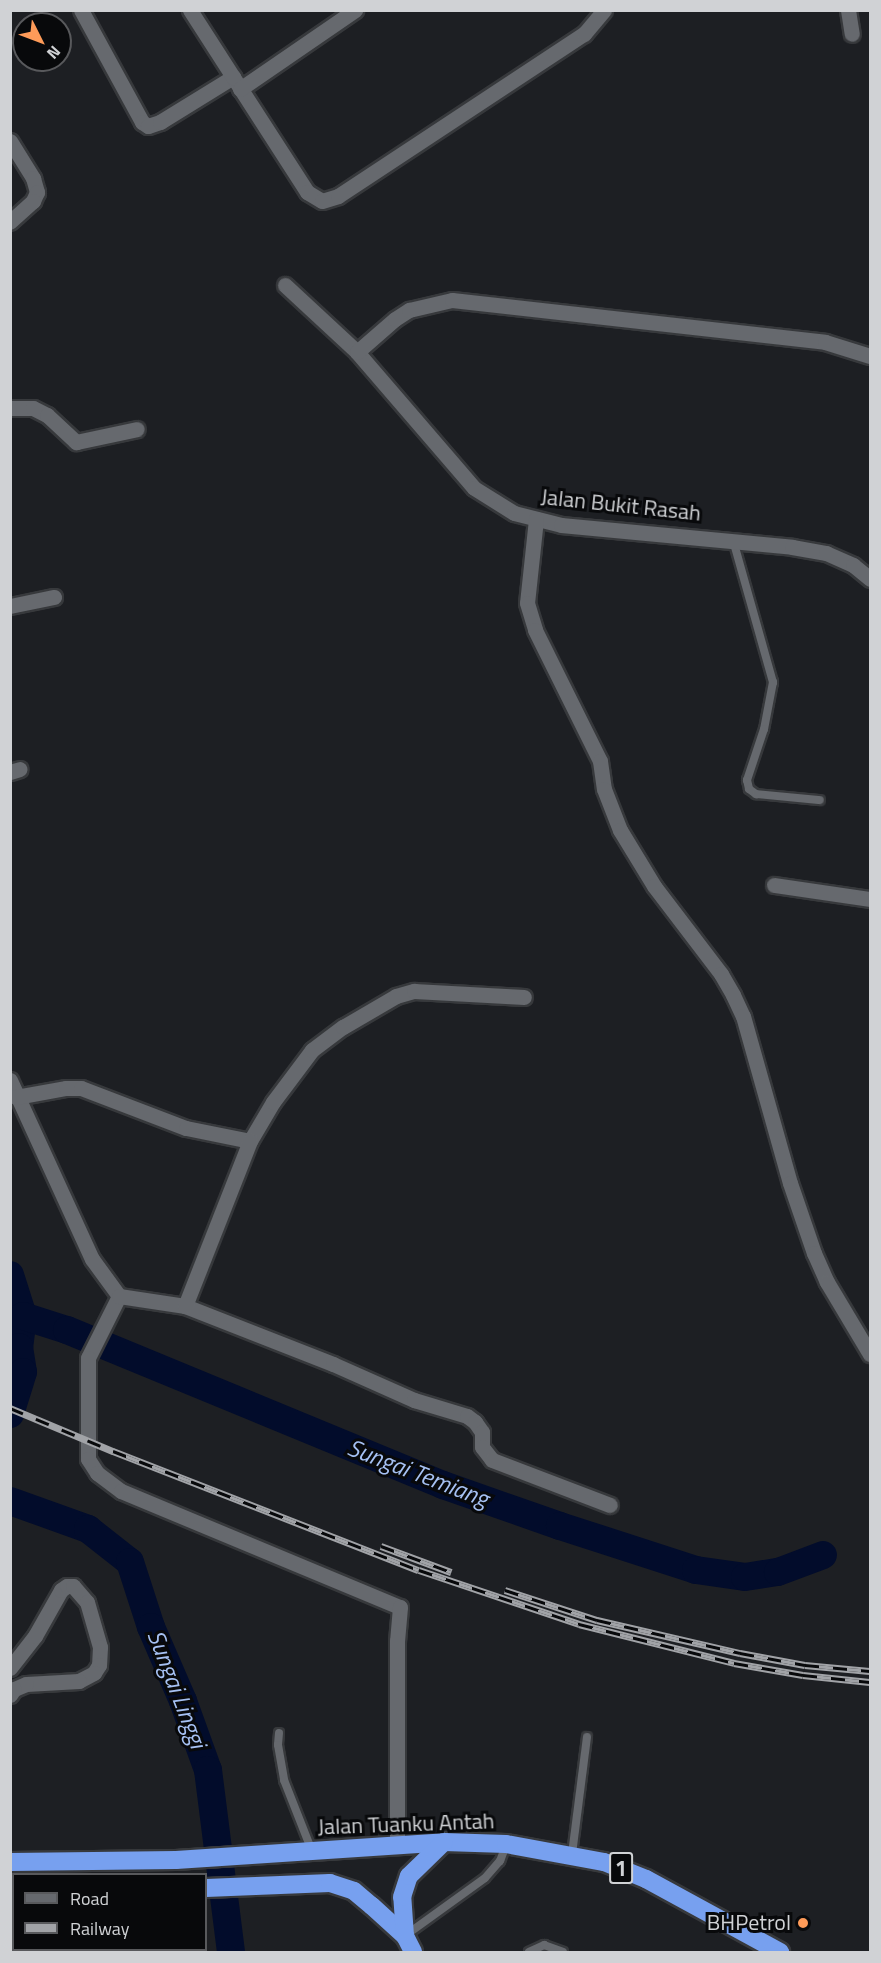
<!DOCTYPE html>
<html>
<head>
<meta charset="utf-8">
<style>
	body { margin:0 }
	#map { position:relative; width:881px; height:1963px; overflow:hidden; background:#1d1f23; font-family:"Titillium Web",sans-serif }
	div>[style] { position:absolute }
	.river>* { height:28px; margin:-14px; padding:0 14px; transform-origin:14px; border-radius:14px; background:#020c2b }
	.roads { filter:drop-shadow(2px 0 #37393c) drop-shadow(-2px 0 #37393c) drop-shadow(0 2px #37393c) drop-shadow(0 -2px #37393c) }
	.lane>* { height:8px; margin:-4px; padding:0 4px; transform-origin:4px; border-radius:4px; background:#66696e }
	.street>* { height:15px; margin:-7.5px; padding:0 7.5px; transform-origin:7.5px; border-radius:7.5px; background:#66696e }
	.highway>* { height:18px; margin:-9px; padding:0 9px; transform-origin:9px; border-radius:9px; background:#77a0ef }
	.rail>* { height:7px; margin-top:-3.5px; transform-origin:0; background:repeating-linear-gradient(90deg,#08090b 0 14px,#a1a3a7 0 28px); box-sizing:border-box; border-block:2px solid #a1a3a7 }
	.dots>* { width:16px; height:16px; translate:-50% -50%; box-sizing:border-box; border:3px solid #08090b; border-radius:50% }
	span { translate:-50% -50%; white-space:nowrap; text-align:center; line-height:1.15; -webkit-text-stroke:6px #08090b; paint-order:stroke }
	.shield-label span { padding:2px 4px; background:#08090b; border:2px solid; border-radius:4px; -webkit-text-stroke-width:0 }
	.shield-label { font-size:21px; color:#d0d2d5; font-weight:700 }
	.street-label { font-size:22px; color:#d0d2d5 }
	.poi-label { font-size:22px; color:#d0d2d5 }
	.right { translate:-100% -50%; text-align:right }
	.water-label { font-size:24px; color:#a6c1f3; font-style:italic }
	.frame { position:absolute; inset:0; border:12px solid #d0d2d5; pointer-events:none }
	.legend { position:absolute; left:12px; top:1873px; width:195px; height:78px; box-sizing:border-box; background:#08090b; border:2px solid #58595c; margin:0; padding:8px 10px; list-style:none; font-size:18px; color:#d0d2d5 }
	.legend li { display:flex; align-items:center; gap:12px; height:30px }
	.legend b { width:30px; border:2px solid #58595c }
	.north { position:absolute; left:12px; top:12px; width:60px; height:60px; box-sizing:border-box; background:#08090b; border:2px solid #58595c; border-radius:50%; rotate:132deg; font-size:16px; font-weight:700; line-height:24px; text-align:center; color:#d0d2d5 }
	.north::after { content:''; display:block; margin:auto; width:21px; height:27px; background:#fe9b59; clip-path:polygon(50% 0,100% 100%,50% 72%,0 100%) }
</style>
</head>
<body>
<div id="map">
	<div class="river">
		<div style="left:10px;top:1275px;width:43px;rotate:72.4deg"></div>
		<div style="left:23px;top:1316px;width:31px;rotate:97deg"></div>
		<div style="left:19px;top:1347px;width:25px;rotate:81deg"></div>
		<div style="left:23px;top:1372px;width:44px;rotate:107.2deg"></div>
		<div style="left:23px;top:1316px;width:46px;rotate:17.7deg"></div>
		<div style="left:67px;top:1330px;width:407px;rotate:22.4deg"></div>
		<div style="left:443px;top:1485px;width:124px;rotate:19.3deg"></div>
		<div style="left:560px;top:1526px;width:143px;rotate:17.9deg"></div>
		<div style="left:696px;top:1570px;width:49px;rotate:8.1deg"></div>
		<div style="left:745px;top:1577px;width:33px;rotate:-9deg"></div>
		<div style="left:778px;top:1572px;width:48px;rotate:-20.7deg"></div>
		<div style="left:10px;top:1501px;width:83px;rotate:19.7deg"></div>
		<div style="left:88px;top:1529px;width:53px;rotate:38.2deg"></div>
		<div style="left:130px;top:1562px;width:68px;rotate:72.1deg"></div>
		<div style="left:151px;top:1627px;width:81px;rotate:66.6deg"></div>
		<div style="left:183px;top:1701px;width:73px;rotate:70.1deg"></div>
		<div style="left:208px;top:1770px;width:183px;rotate:82.8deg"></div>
	</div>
	<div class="roads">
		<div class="lane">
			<div style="left:733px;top:540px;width:148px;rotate:74.3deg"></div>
			<div style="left:773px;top:682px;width:48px;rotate:100.8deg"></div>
			<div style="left:764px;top:729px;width:54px;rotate:108.4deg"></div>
			<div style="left:747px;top:780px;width:9px;rotate:77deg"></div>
			<div style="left:749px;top:789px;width:9px;rotate:36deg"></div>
			<div style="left:756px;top:794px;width:64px;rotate:5.4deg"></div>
			<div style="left:279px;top:1733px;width:12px;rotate:95deg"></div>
			<div style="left:278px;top:1745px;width:36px;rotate:80deg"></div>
			<div style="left:284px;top:1780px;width:76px;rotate:68.5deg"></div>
			<div style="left:572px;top:1854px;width:118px;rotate:-82.7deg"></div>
			<div style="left:406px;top:1935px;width:97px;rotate:-35.8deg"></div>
			<div style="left:485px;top:1878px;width:23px;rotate:-49deg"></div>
			<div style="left:500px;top:1861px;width:17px;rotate:-69deg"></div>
			<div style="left:529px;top:1952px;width:17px;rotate:-25deg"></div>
			<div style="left:544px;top:1945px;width:20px;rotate:20deg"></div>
		</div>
		<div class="street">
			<div style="left:81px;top:10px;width:128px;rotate:61.4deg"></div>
			<div style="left:142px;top:122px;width:7px;rotate:34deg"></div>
			<div style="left:148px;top:126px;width:13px;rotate:-18deg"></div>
			<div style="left:160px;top:122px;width:86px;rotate:-31.7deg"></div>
			<div style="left:233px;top:77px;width:137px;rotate:57.2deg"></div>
			<div style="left:307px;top:192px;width:17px;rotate:31deg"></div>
			<div style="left:322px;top:201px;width:17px;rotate:-17deg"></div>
			<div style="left:338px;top:196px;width:295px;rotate:-33.4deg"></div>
			<div style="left:584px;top:34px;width:31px;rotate:-50deg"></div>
			<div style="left:190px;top:10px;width:80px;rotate:57.3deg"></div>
			<div style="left:848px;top:10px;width:24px;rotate:81deg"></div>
			<div style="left:240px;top:89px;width:140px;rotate:-34.5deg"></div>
			<div style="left:10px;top:141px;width:44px;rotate:58.1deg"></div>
			<div style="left:33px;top:178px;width:15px;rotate:74deg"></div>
			<div style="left:37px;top:192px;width:10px;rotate:114deg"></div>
			<div style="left:33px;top:201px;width:31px;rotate:138deg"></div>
			<div style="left:285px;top:285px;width:98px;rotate:42.9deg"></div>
			<div style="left:357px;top:352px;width:179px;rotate:49.3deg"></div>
			<div style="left:474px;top:488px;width:47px;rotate:32deg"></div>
			<div style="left:514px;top:513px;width:49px;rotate:14.3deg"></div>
			<div style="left:561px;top:525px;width:232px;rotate:5.4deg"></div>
			<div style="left:792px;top:547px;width:35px;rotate:10deg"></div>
			<div style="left:826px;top:553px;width:30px;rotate:24deg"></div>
			<div style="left:853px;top:565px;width:22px;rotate:39deg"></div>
			<div style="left:357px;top:352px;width:50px;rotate:-41deg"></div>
			<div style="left:395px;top:319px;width:17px;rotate:-33deg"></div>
			<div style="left:409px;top:310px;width:44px;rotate:-13.1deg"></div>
			<div style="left:452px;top:300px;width:375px;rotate:6.4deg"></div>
			<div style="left:825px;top:342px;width:47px;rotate:17.3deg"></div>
			<div style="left:10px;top:408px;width:23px"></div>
			<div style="left:33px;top:408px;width:16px;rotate:27deg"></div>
			<div style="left:47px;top:415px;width:40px;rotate:43deg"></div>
			<div style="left:76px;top:442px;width:62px;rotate:-12deg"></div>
			<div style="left:536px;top:519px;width:84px;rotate:96.1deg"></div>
			<div style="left:527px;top:603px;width:28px;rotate:73deg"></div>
			<div style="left:535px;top:630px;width:146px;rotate:63.6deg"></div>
			<div style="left:600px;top:761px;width:28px;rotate:82deg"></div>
			<div style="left:604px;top:789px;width:44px;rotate:68.7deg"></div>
			<div style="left:620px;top:830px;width:66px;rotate:58.7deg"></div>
			<div style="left:654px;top:886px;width:111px;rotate:52.7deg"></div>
			<div style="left:721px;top:974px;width:24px;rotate:60deg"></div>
			<div style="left:733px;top:995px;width:23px;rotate:65deg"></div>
			<div style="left:743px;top:1016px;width:173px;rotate:74.3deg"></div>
			<div style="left:790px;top:1183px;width:74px;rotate:71.1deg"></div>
			<div style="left:814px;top:1253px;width:32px;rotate:66deg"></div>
			<div style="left:827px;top:1282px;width:84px;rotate:59.2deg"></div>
			<div style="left:10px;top:606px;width:45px;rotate:-11.6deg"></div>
			<div style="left:10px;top:772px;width:10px;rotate:-17deg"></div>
			<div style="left:774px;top:885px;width:97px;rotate:8.3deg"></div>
			<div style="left:10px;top:1080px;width:197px;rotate:65.4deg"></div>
			<div style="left:92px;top:1259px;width:46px;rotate:53.9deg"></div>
			<div style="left:16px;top:1097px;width:51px;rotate:-10.2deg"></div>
			<div style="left:66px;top:1088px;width:15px"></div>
			<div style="left:81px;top:1088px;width:112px;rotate:20.9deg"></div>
			<div style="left:186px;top:1128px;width:65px;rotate:11.5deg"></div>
			<div style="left:250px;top:1141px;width:45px;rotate:-59.5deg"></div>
			<div style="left:273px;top:1102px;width:65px;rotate:-53.1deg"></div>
			<div style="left:312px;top:1050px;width:39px;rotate:-37deg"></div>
			<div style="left:343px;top:1027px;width:61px;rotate:-30.3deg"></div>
			<div style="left:396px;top:996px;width:19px;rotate:-16deg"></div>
			<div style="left:414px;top:991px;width:110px;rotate:3.1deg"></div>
			<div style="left:119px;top:1296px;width:69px;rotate:116.6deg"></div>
			<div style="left:88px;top:1358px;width:101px;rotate:90deg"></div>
			<div style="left:88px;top:1459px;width:17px;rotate:57deg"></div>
			<div style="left:97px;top:1473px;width:30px;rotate:37deg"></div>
			<div style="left:121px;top:1491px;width:302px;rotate:22.6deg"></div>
			<div style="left:400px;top:1607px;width:34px;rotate:95deg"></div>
			<div style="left:397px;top:1641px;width:204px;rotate:90deg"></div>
			<div style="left:119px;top:1296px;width:67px;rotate:8.6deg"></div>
			<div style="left:185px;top:1306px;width:159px;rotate:21.4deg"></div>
			<div style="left:333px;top:1364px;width:89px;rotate:24deg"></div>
			<div style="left:414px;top:1400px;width:55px;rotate:16.8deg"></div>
			<div style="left:467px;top:1416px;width:10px;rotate:37deg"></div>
			<div style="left:475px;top:1422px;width:12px;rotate:55deg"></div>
			<div style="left:482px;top:1432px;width:15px;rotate:90deg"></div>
			<div style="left:482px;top:1447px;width:16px;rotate:52deg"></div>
			<div style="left:492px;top:1460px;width:126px;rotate:20.9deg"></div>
			<div style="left:185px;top:1306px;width:177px;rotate:-68.5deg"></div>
			<div style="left:10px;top:1668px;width:41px;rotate:-52deg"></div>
			<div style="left:35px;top:1636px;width:53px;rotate:-60.5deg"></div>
			<div style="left:61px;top:1590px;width:7px;rotate:-34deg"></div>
			<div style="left:67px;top:1586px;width:6px"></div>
			<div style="left:73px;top:1586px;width:21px;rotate:49deg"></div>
			<div style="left:87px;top:1602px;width:47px;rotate:73.9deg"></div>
			<div style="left:100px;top:1647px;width:18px;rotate:93deg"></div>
			<div style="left:99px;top:1665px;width:9px;rotate:122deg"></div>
			<div style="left:94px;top:1673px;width:17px;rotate:152deg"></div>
			<div style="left:79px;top:1681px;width:53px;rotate:176.8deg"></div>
			<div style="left:26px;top:1684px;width:13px;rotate:157deg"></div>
			<div style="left:14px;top:1689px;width:7px;rotate:124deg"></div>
		</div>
		<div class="highway">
			<div style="left:10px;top:1862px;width:166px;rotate:-0.7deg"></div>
			<div style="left:176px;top:1860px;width:269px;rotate:-3.8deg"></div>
			<div style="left:444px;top:1842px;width:62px;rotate:1.8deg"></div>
			<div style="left:506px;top:1844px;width:100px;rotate:10.4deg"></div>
			<div style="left:604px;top:1862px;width:45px;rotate:22deg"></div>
			<div style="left:646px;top:1879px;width:153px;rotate:28.6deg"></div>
			<div style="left:206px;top:1888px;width:124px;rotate:-2.3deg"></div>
			<div style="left:330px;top:1883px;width:25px;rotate:18deg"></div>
			<div style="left:354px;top:1891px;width:23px;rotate:40deg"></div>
			<div style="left:372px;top:1906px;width:45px;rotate:42.3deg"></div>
			<div style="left:405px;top:1936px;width:18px;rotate:63deg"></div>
			<div style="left:10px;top:1892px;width:4px"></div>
			<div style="left:405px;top:1936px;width:39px;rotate:-94deg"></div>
			<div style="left:402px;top:1897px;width:22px;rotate:-72deg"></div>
			<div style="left:409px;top:1876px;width:49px;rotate:-44.2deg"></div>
		</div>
	</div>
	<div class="rail">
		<div style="left:10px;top:1408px;width:112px;rotate:22.7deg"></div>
		<div style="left:113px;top:1451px;width:328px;rotate:21.3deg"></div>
		<div style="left:419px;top:1570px;width:169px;rotate:18.6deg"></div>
		<div style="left:579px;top:1624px;width:160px;rotate:14.1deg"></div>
		<div style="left:734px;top:1663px;width:70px;rotate:9.9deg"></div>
		<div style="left:803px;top:1675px;width:67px;rotate:6deg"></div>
		<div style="left:381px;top:1546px;width:75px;rotate:20.4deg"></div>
		<div style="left:505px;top:1590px;width:97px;rotate:18.1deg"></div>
		<div style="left:597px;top:1620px;width:147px;rotate:13deg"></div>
		<div style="left:740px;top:1653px;width:66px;rotate:10.5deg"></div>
		<div style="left:805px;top:1665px;width:65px;rotate:5.3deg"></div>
	</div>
	<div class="dots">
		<div style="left:803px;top:1923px;background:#fe9b59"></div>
	</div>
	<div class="shield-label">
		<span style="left:621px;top:1868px">1</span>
	</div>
	<div class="street-label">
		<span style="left:621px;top:505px;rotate:6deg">Jalan Bukit Rasah</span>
		<span style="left:406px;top:1824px;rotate:-2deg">Jalan Tuanku Antah</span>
	</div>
	<div class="poi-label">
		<span class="right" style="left:791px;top:1923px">BHPetrol</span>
	</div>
	<div class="water-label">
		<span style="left:418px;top:1473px;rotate:21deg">Sungai Temiang</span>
		<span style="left:177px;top:1689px;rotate:69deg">Sungai Linggi</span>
	</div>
	<div class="frame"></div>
	<ul class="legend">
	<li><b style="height:8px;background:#66696e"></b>Road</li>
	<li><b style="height:8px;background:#a1a3a7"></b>Railway</li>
	</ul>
	<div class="north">N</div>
</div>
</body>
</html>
